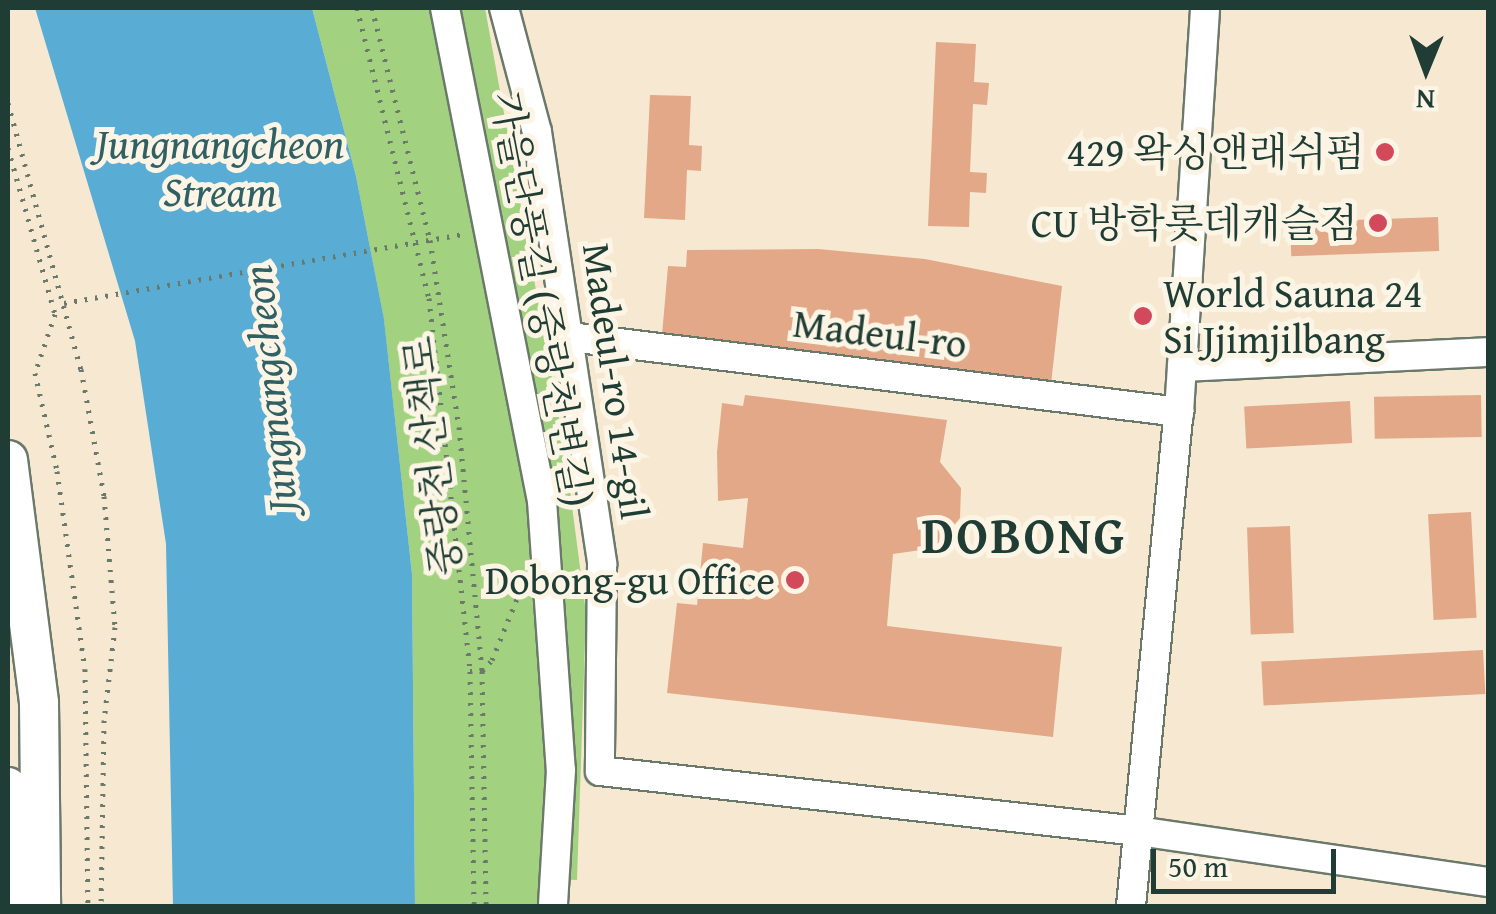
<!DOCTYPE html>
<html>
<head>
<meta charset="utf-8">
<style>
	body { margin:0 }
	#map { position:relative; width:1496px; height:914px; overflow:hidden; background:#f7e9d1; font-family:"Gentium Book Plus","Noto Serif KR",serif }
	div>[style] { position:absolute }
	.green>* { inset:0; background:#a2d180 }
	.water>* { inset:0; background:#59add5 }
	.building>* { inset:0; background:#e2a888; transform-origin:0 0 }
	.path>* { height:5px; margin-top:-2.5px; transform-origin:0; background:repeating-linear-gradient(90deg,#6b796b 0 2.5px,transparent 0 10.5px) }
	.roads { filter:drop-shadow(2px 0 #6b796b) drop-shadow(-2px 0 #6b796b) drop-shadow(0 2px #6b796b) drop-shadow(0 -2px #6b796b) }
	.minor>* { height:28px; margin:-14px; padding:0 14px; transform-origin:14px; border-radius:14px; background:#fff }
	.highway>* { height:38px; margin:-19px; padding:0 19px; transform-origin:19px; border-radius:19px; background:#fff }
	.dots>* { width:28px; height:28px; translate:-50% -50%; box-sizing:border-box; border:5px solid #fcf5e5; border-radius:50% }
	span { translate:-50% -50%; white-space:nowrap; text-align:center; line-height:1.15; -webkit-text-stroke:10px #fcf5e5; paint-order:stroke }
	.poi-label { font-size:40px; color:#1f3d34 }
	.right { translate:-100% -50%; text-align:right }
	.left { translate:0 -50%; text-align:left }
	.street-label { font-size:40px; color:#1f3d34 }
	.water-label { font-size:42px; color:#305f64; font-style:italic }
	.district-label { font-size:50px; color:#1f3d34; font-weight:700; letter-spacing:2.5px }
	.frame { position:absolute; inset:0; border:10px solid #1f3d34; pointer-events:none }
	.north { position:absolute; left:1376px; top:20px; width:100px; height:100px; -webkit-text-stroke:8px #fcf5e5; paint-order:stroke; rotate:181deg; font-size:28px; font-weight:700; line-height:40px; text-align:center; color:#1f3d34 }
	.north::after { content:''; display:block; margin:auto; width:35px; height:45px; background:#1f3d34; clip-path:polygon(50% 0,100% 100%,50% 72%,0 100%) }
	.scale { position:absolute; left:1151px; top:849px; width:185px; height:45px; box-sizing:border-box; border:5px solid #1f3d34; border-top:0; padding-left:12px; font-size:30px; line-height:35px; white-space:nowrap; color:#1f3d34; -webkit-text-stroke:8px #fcf5e5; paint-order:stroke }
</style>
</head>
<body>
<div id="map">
	<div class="green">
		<div style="clip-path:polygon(312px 8px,485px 8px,564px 445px,586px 613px,577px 880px,549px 879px,547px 906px,415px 906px,412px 574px,384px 320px,356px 176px)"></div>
	</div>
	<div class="water">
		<div style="clip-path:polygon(35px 8px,312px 8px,356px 176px,384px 319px,412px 574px,415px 906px,173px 906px,166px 544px,135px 341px)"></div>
	</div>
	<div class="building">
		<div style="clip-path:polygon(936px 42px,976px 44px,974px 82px,989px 83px,987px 105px,973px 104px,970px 172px,987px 173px,986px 193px,970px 192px,969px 227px,928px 226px)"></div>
		<div style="clip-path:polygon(650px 95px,691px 96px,689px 145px,702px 146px,701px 171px,687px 170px,685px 220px,644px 218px)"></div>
		<div style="left:1438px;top:217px;width:34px;height:148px;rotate:88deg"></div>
		<div style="clip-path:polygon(818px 249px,925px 259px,1062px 286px,1051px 384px,662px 335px,668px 266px,686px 267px,687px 250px)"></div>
		<div style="clip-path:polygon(745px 395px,947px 420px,940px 462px,961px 488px,960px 518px,935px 548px,893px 554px,887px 626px,1062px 647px,1053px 737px,667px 693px,677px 603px,697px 605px,703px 543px,743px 548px,748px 498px,718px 501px,717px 452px,722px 403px,743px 406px)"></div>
		<div style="left:1481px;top:395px;width:42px;height:107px;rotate:89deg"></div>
		<div style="left:1350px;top:401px;width:42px;height:106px;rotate:87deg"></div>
		<div style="left:1471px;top:512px;width:106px;height:43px;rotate:87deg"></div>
		<div style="left:1290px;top:526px;width:107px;height:43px;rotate:88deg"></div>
		<div style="left:1483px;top:650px;width:44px;height:222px;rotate:87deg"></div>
	</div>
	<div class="path">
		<div style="left:357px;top:8px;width:299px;rotate:76.1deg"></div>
		<div style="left:429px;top:298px;width:375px;rotate:83.7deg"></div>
		<div style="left:470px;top:671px;width:235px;rotate:89deg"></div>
		<div style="left:372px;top:8px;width:239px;rotate:76deg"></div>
		<div style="left:430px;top:240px;width:189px;rotate:81.2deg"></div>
		<div style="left:459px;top:427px;width:245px;rotate:84.6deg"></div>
		<div style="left:482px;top:671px;width:235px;rotate:89deg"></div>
		<div style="left:8px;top:103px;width:276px;rotate:74.7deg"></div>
		<div style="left:81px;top:369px;width:129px;rotate:79.7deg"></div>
		<div style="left:104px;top:496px;width:131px;rotate:85.2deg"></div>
		<div style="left:115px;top:627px;width:94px;rotate:96.7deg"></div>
		<div style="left:104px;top:720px;width:186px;rotate:90.9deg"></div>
		<div style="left:8px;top:148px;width:173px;rotate:74.2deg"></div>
		<div style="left:55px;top:314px;width:62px;rotate:108.7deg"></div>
		<div style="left:35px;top:373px;width:100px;rotate:77.3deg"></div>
		<div style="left:57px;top:471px;width:200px;rotate:82deg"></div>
		<div style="left:85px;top:669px;width:237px;rotate:89.3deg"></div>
		<div style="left:64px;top:303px;width:407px;rotate:-9.8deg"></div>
		<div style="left:470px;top:671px;width:12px"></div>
		<div style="left:482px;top:671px;width:15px;rotate:-48deg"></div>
		<div style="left:492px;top:660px;width:80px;rotate:-67.9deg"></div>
	</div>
	<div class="roads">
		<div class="minor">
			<div style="left:445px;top:8px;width:502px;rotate:78.87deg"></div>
			<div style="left:542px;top:501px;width:270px;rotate:86deg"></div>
			<div style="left:561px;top:770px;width:136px;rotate:93.4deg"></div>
			<div style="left:504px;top:8px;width:128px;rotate:75.1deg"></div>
			<div style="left:537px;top:132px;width:437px;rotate:81.4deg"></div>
			<div style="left:602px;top:564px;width:207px;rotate:90.6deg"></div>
			<div style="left:600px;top:771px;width:541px;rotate:6.36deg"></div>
			<div style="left:1138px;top:831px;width:354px;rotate:8.3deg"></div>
			<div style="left:570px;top:337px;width:614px;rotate:7.02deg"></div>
			<div style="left:1182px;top:367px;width:306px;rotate:-2.8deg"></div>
			<div style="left:1131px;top:906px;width:496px;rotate:-84.5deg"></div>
			<div style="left:1179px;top:412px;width:405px;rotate:-86.3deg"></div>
		</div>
		<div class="highway">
			<div style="left:8px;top:460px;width:245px;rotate:82.7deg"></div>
			<div style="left:39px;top:703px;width:203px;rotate:89.4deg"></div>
			<div style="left:8px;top:787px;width:119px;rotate:88.1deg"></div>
		</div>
	</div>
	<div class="dots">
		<div style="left:1385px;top:152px;background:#d1495b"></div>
		<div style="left:1378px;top:223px;background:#d1495b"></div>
		<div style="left:1143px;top:316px;background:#d1495b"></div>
		<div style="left:795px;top:580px;background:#d1495b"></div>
	</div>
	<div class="poi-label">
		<span class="right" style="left:1365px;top:152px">429 왁싱앤래쉬펌</span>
		<span class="right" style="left:1358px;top:223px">CU 방학롯데캐슬점</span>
		<span class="left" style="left:1163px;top:316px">World Sauna 24<br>Si Jjimjilbang</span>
		<span class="right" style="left:775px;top:580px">Dobong-gu Office</span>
	</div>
	<div class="street-label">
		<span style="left:542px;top:299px;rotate:80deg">가을단풍길 (중랑천변길)</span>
		<span style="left:880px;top:333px;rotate:7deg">Madeul-ro</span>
		<span style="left:616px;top:381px;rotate:82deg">Madeul-ro 14-gil</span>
		<span style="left:432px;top:456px;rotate:-97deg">중랑천 산책로</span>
	</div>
	<div class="water-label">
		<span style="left:220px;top:167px">Jungnangcheon<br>Stream</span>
		<span style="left:269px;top:389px;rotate:-96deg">Jungnangcheon</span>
	</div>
	<div class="district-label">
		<span style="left:1024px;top:535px">DOBONG</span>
	</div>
	<div class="frame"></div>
	<div class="north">N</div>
	<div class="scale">50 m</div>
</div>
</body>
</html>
